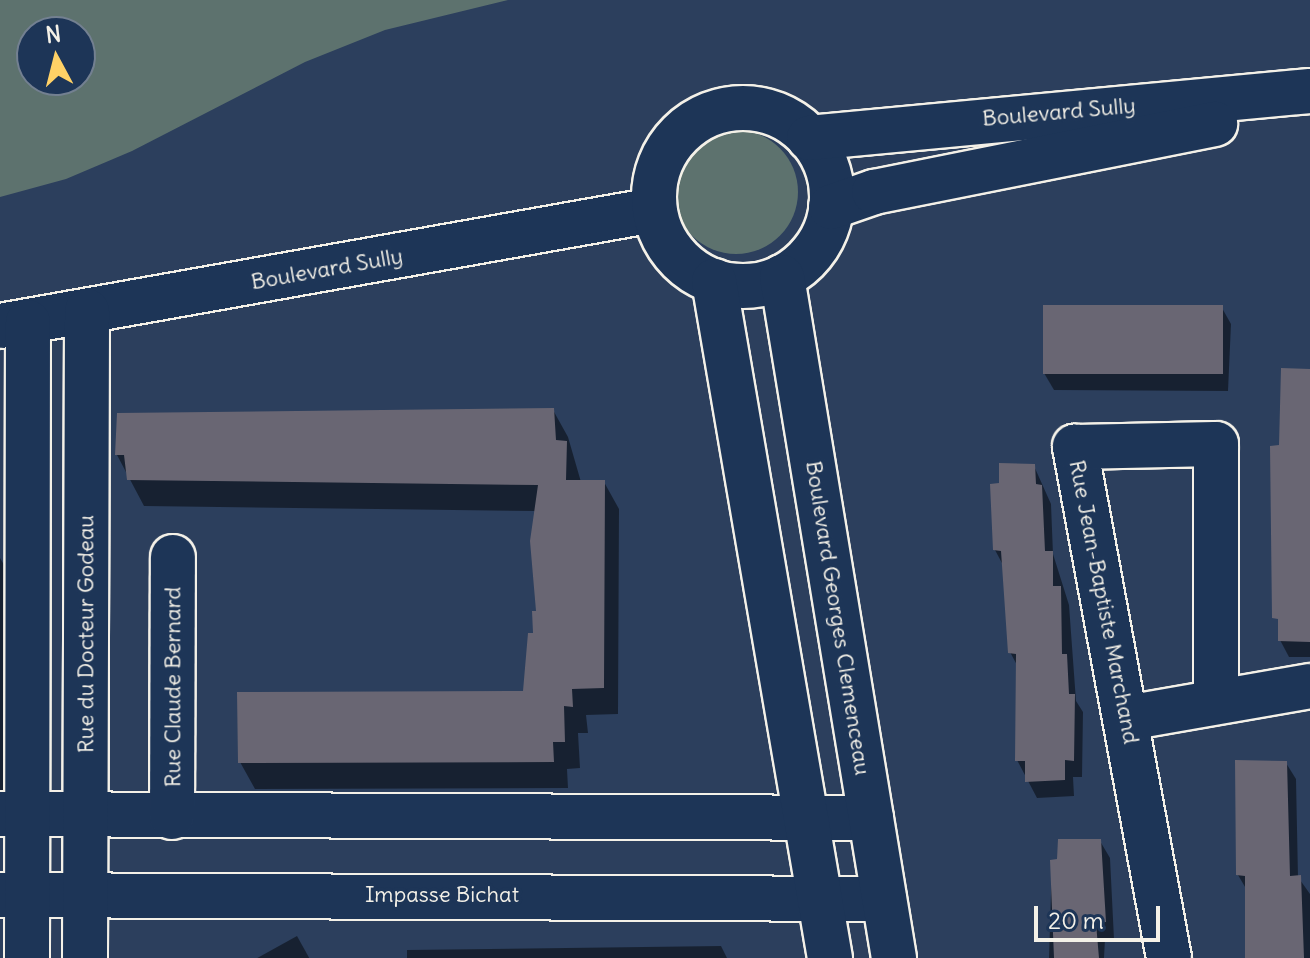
<!DOCTYPE html>
<html>
<head>
<meta charset="utf-8">
<style>
	body { margin:0 }
	#map { position:relative; width:1310px; height:958px; overflow:hidden; background:#2c3f5d; font-family:Delius,sans-serif }
	div>[style] { position:absolute }
	.green>* { inset:0; background:#5d726e }
	.round { border-radius:50% }
	.shadow>* { inset:0; background:#0007; transform-origin:0 0 }
	.building>* { inset:0; background:#696673; transform-origin:0 0 }
	.roads { filter:drop-shadow(2px 0 #f4f1e8) drop-shadow(-2px 0 #f4f1e8) drop-shadow(0 2px #f4f1e8) drop-shadow(0 -2px #f4f1e8) }
	.minor>* { height:44px; margin:-22px; padding:0 22px; transform-origin:22px; border-radius:22px; background:#1d3557 }
	.major>* { height:44px; margin:-22px; padding:0 22px; transform-origin:22px; border-radius:22px; background:#1d3557 }
	.major>.ring { margin:-22px; padding:0; box-sizing:content-box; background:none; border:44px solid #1d3557; border-radius:50% }
	span { translate:-50% -50%; white-space:nowrap; text-align:center; line-height:1.15; -webkit-text-stroke:7px #1d3557; paint-order:stroke }
	.street-label { font-size:22px; color:#f4f1e8 }
	.north { position:absolute; left:16px; top:16px; width:80px; height:80px; box-sizing:border-box; background:#1d3557; border:2px solid #738091; border-radius:50%; rotate:353deg; font-size:22px; font-weight:700; line-height:32px; text-align:center; color:#f4f1e8 }
	.north::after { content:''; display:block; margin:auto; width:28px; height:36px; background:#ffd166; clip-path:polygon(50% 0,100% 100%,50% 72%,0 100%) }
	.scale { position:absolute; left:1034px; top:906px; width:126px; height:36px; box-sizing:border-box; border:4px solid #f4f1e8; border-top:0; padding-left:10px; font-size:24px; line-height:28px; white-space:nowrap; color:#f4f1e8; -webkit-text-stroke:6px #1d3557; paint-order:stroke }
</style>
</head>
<body>
<div id="map">
	<div class="green">
		<div style="clip-path:polygon(evenodd,0 0,508px 0,385px 30px,305px 62px,132px 151px,66px 179px,0 197px,0 0,80px 32px,80px 80px,32px 80px,32px 32px,80px 32px)"></div>
		<div class="round" style="left:674px;top:130px;width:124px;height:124px"></div>
	</div>
	<div class="shadow">
		<div style="clip-path:polygon(1222px 308px,1231px 324px,1228px 391px,1054px 390px,1044px 373px)"></div>
		<div style="clip-path:polygon(553px 410px,568px 437px,581px 482px,604px 482px,619px 509px,618px 714px,586px 715px,588px 733px,578px 733px,580px 768px,567px 769px,568px 788px,255px 789px,240px 762px,525px 693px,538px 613px,536px 511px,144px 506px,117px 455px)"></div>
		<div style="clip-path:polygon(1310px 434px,1310px 657px,1289px 657px,1280px 640px)"></div>
		<div style="clip-path:polygon(1034px 466px,1051px 504px,1053px 554px,1069px 605px,1076px 701px,1083px 712px,1082px 777px,1073px 777px,1074px 796px,1037px 798px,1017px 760px,1018px 667px,1010px 652px,1003px 565px,995px 550px,1001px 485px)"></div>
		<div style="clip-path:polygon(0 558px,11px 577px,13px 806px,0 806px)"></div>
		<div style="clip-path:polygon(1286px 763px,1296px 779px,1298px 877px,1310px 894px,1310px 958px,1251px 958px,1248px 892px,1238px 875px)"></div>
		<div style="clip-path:polygon(1100px 841px,1110px 858px,1114px 939px,1105px 939px,1104px 958px,1049px 958px,1052px 862px)"></div>
		<div style="left:297px;top:936px;width:25px;height:168px;rotate:61deg"></div>
		<div style="clip-path:polygon(721px 946px,727px 958px,407px 958px,407px 950px)"></div>
	</div>
	<div class="building">
		<div style="left:1043px;top:305px;width:180px;height:69px"></div>
		<div style="clip-path:polygon(1281px 368px,1310px 369px,1310px 642px,1278px 641px,1278px 619px,1272px 618px,1270px 446px,1279px 445px)"></div>
		<div style="clip-path:polygon(554px 408px,556px 440px,567px 441px,566px 480px,605px 480px,604px 688px,572px 689px,573px 707px,564px 706px,565px 742px,553px 742px,554px 762px,238px 763px,237px 692px,523px 691px,528px 633px,533px 633px,532px 611px,536px 611px,530px 541px,538px 485px,127px 480px,124px 455px,115px 455px,117px 413px)"></div>
		<div style="clip-path:polygon(999px 463px,1035px 464px,1036px 484px,1042px 485px,1045px 551px,1053px 551px,1053px 586px,1061px 586px,1062px 654px,1067px 654px,1069px 694px,1075px 694px,1074px 761px,1065px 760px,1065px 780px,1025px 782px,1025px 761px,1015px 761px,1016px 654px,1008px 653px,1001px 551px,993px 550px,990px 484px,999px 483px)"></div>
		<div style="clip-path:polygon(1235px 760px,1287px 761px,1290px 876px,1301px 875px,1304px 958px,1245px 958px,1245px 876px,1236px 875px)"></div>
		<div style="clip-path:polygon(1058px 839px,1101px 839px,1106px 922px,1096px 923px,1099px 958px,1054px 958px,1050px 860px,1057px 859px)"></div>
	</div>
	<div class="roads">
		<div class="minor">
			<div style="left:0;top:326px;width:664px;rotate:-10.06deg"></div>
			<div style="left:1127px;top:718px;width:186px;rotate:-9.9deg"></div>
			<div style="left:0;top:814px;width:871px;rotate:0.26deg"></div>
			<div style="left:172px;top:817px;width:260px;rotate:-89.8deg"></div>
			<div style="left:0;top:895px;width:884px;rotate:0.26deg"></div>
			<div style="left:27px;top:958px;width:636px;rotate:-89.91deg"></div>
			<div style="left:85px;top:958px;width:647px;rotate:-89.82deg"></div>
			<div style="left:1169px;top:958px;width:520px;rotate:-100.42deg"></div>
			<div style="left:1075px;top:447px;width:141px;rotate:-1.2deg"></div>
			<div style="left:1216px;top:444px;width:255px;rotate:90deg"></div>
		</div>
		<div class="major">
			<div class="ring" style="left:654px;top:108px;width:134px;height:134px"></div>
			<div style="left:809px;top:138px;width:503px;rotate:-5.36deg"></div>
			<div style="left:831px;top:207px;width:46px;rotate:-19.2deg"></div>
			<div style="left:874px;top:192px;width:348px;rotate:-11.3deg"></div>
			<div style="left:782px;top:277px;width:690px;rotate:80.66deg"></div>
			<div style="left:714px;top:281px;width:687px;rotate:80.28deg"></div>
		</div>
	</div>
	<div class="street-label">
		<span style="left:1059px;top:112px;rotate:-5deg">Boulevard Sully</span>
		<span style="left:327px;top:269px;rotate:-10deg">Boulevard Sully</span>
		<span style="left:1104px;top:602px;rotate:79deg">Rue Jean-Baptiste Marchand</span>
		<span style="left:838px;top:618px;rotate:81deg">Boulevard Georges Clemenceau</span>
		<span style="left:86px;top:634px;rotate:-90deg">Rue du Docteur Godeau</span>
		<span style="left:173px;top:687px;rotate:-90deg">Rue Claude Bernard</span>
		<span style="left:442px;top:895px">Impasse Bichat</span>
	</div>
	<div class="north">N</div>
	<div class="scale">20 m</div>
</div>
</body>
</html>
